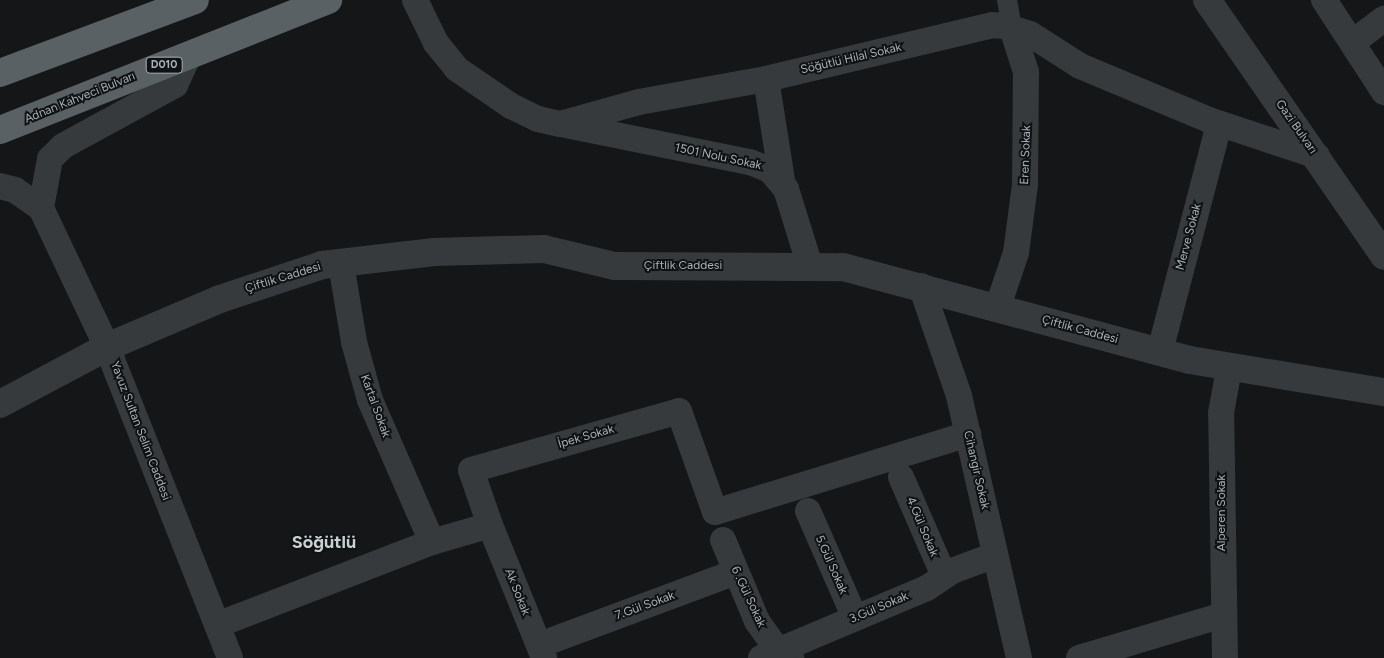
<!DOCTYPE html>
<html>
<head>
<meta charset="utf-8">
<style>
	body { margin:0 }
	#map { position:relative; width:1384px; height:658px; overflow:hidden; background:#151617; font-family:Figtree,sans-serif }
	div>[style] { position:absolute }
	.pedestrian>* { height:20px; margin:-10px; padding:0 10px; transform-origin:10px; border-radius:10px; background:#363a3c }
	.minor>* { height:26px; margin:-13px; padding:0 13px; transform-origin:13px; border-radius:13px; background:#363a3c }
	.tertiary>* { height:28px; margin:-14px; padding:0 14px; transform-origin:14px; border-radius:14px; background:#363a3c }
	.trunk>* { height:28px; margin:-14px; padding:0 14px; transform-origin:14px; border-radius:14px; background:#5a6164 }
	span { translate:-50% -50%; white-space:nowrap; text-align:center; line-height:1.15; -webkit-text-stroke:4px #101112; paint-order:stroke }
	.shield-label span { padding:1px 4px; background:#101112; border:1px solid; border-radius:4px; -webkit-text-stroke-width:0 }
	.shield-label { font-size:11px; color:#a7b3b8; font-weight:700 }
	.street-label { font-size:12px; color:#a7b3b8 }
	.district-label { font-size:18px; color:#c8d0d3; font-weight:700 }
</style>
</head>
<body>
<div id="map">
	<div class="pedestrian">
		<div style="left:1007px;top:0;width:28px;rotate:80deg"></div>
	</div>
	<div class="minor">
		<div style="left:415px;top:0;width:48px;rotate:64deg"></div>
		<div style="left:436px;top:43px;width:33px;rotate:51deg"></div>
		<div style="left:457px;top:69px;width:65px;rotate:34.4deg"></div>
		<div style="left:511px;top:106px;width:30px;rotate:26deg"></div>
		<div style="left:538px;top:119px;width:23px;rotate:13deg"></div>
		<div style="left:560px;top:124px;width:82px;rotate:-15.6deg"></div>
		<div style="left:639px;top:102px;width:129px;rotate:-10.3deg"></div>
		<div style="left:766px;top:79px;width:232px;rotate:-13.4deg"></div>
		<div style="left:992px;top:25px;width:12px;rotate:5deg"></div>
		<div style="left:1004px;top:26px;width:27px;rotate:17deg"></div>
		<div style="left:1030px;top:34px;width:59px;rotate:32.6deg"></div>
		<div style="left:1080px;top:66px;width:140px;rotate:22.7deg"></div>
		<div style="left:1209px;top:120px;width:114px;rotate:18.4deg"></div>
		<div style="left:1324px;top:0;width:110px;rotate:56.9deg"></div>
		<div style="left:1353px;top:42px;width:39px;rotate:-37deg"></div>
		<div style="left:766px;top:79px;width:102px;rotate:81deg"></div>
		<div style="left:566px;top:125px;width:188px;rotate:11.4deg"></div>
		<div style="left:750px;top:162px;width:22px;rotate:22deg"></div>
		<div style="left:770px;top:170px;width:25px;rotate:50deg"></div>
		<div style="left:786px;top:189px;width:81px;rotate:72.7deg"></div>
		<div style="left:0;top:186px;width:16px;rotate:15deg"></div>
		<div style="left:15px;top:190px;width:32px;rotate:35deg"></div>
		<div style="left:41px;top:208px;width:50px;rotate:-79.6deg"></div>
		<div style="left:50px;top:159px;width:18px;rotate:-45deg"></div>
		<div style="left:63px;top:146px;width:128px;rotate:-28.6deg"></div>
		<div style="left:175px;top:85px;width:33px;rotate:-65deg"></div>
		<div style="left:41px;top:208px;width:154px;rotate:64.6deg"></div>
		<div style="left:107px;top:347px;width:334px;rotate:68.4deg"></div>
		<div style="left:341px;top:264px;width:79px;rotate:80.5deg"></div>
		<div style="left:354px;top:342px;width:60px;rotate:74.6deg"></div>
		<div style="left:370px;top:400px;width:155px;rotate:66.4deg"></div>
		<div style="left:921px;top:286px;width:116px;rotate:70.9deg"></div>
		<div style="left:959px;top:396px;width:269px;rotate:77.1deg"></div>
		<div style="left:997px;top:309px;width:59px;rotate:-71.3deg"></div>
		<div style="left:1016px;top:253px;width:69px;rotate:-82.5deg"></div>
		<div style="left:1025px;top:185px;width:113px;rotate:-89.5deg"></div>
		<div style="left:1026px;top:72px;width:46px;rotate:-107.7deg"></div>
		<div style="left:1160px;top:351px;width:235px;rotate:-75.4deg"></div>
		<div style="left:901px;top:477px;width:108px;rotate:66.5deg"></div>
		<div style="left:808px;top:511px;width:117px;rotate:66.3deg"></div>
		<div style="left:490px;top:525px;width:144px;rotate:67.9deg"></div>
		<div style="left:723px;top:540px;width:88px;rotate:67.2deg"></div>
		<div style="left:757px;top:621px;width:37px;rotate:55deg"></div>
		<div style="left:778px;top:651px;width:15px;rotate:28deg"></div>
		<div style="left:217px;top:625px;width:230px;rotate:-21.1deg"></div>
		<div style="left:432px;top:542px;width:60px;rotate:-16.3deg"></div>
		<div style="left:490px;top:525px;width:58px;rotate:-109.1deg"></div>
		<div style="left:471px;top:470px;width:216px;rotate:-15.8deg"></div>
		<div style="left:679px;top:411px;width:107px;rotate:70.4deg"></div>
		<div style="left:715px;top:512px;width:265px;rotate:-17.1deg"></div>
		<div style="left:553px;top:640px;width:195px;rotate:-20.4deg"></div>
		<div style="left:761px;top:658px;width:180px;rotate:-22.9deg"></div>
		<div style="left:927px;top:588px;width:30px;rotate:-34deg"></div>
		<div style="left:952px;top:571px;width:46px;rotate:-20.4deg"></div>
		<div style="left:1079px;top:658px;width:150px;rotate:-16.6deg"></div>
		<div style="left:1225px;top:658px;width:245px;rotate:-90.9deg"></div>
		<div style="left:1221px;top:413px;width:45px;rotate:-79.7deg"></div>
	</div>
	<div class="tertiary">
		<div style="left:1207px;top:0;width:311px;rotate:55.3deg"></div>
		<div style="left:0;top:404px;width:121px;rotate:-28deg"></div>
		<div style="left:107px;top:347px;width:123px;rotate:-23deg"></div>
		<div style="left:220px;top:299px;width:108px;rotate:-18.4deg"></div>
		<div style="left:322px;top:265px;width:113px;rotate:-6.6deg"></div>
		<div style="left:434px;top:252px;width:110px;rotate:-1.6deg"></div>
		<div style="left:544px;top:249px;width:73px;rotate:13.5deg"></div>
		<div style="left:615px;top:266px;width:228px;rotate:0.3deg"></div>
		<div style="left:843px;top:267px;width:359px;rotate:15deg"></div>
		<div style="left:1190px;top:360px;width:197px;rotate:9.4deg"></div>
	</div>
	<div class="trunk">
		<div style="left:0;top:73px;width:208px;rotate:-20.5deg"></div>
		<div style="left:0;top:130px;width:353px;rotate:-21.6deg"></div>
	</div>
	<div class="shield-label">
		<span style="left:164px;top:65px">D010</span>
	</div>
	<div class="street-label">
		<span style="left:851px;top:59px;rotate:-13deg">Söğütlü Hilal Sokak</span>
		<span style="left:80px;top:98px;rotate:-22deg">Adnan Kahveci Bulvarı</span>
		<span style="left:1296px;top:127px;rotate:55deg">Gazi Bulvarı</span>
		<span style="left:1026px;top:155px;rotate:-88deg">Eren Sokak</span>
		<span style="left:718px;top:157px;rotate:12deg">1501 Nolu Sokak</span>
		<span style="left:1189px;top:237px;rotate:-75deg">Merve Sokak</span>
		<span style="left:683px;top:266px">Çiftlik Caddesi</span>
		<span style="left:283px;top:278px;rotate:-17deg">Çiftlik Caddesi</span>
		<span style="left:1080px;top:330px;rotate:15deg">Çiftlik Caddesi</span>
		<span style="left:375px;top:406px;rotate:70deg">Kartal Sokak</span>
		<span style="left:140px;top:431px;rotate:69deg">Yavuz Sultan Selim Caddesi</span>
		<span style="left:586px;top:437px;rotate:-16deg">İpek Sokak</span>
		<span style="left:976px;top:470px;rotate:77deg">Cihangir Sokak</span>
		<span style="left:1222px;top:513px;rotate:-90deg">Alperen Sokak</span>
		<span style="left:922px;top:527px;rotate:67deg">4.Gül Sokak</span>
		<span style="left:831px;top:565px;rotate:66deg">5.Gül Sokak</span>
		<span style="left:517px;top:592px;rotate:68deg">Ak Sokak</span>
		<span style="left:748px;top:597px;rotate:65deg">6 .Gül Sokak</span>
		<span style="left:645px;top:606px;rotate:-20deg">7.Gül Sokak</span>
		<span style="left:879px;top:608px;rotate:-23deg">3.Gül Sokak</span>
	</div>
	<div class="district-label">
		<span style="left:324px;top:542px">Söğütlü</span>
	</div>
</div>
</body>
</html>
